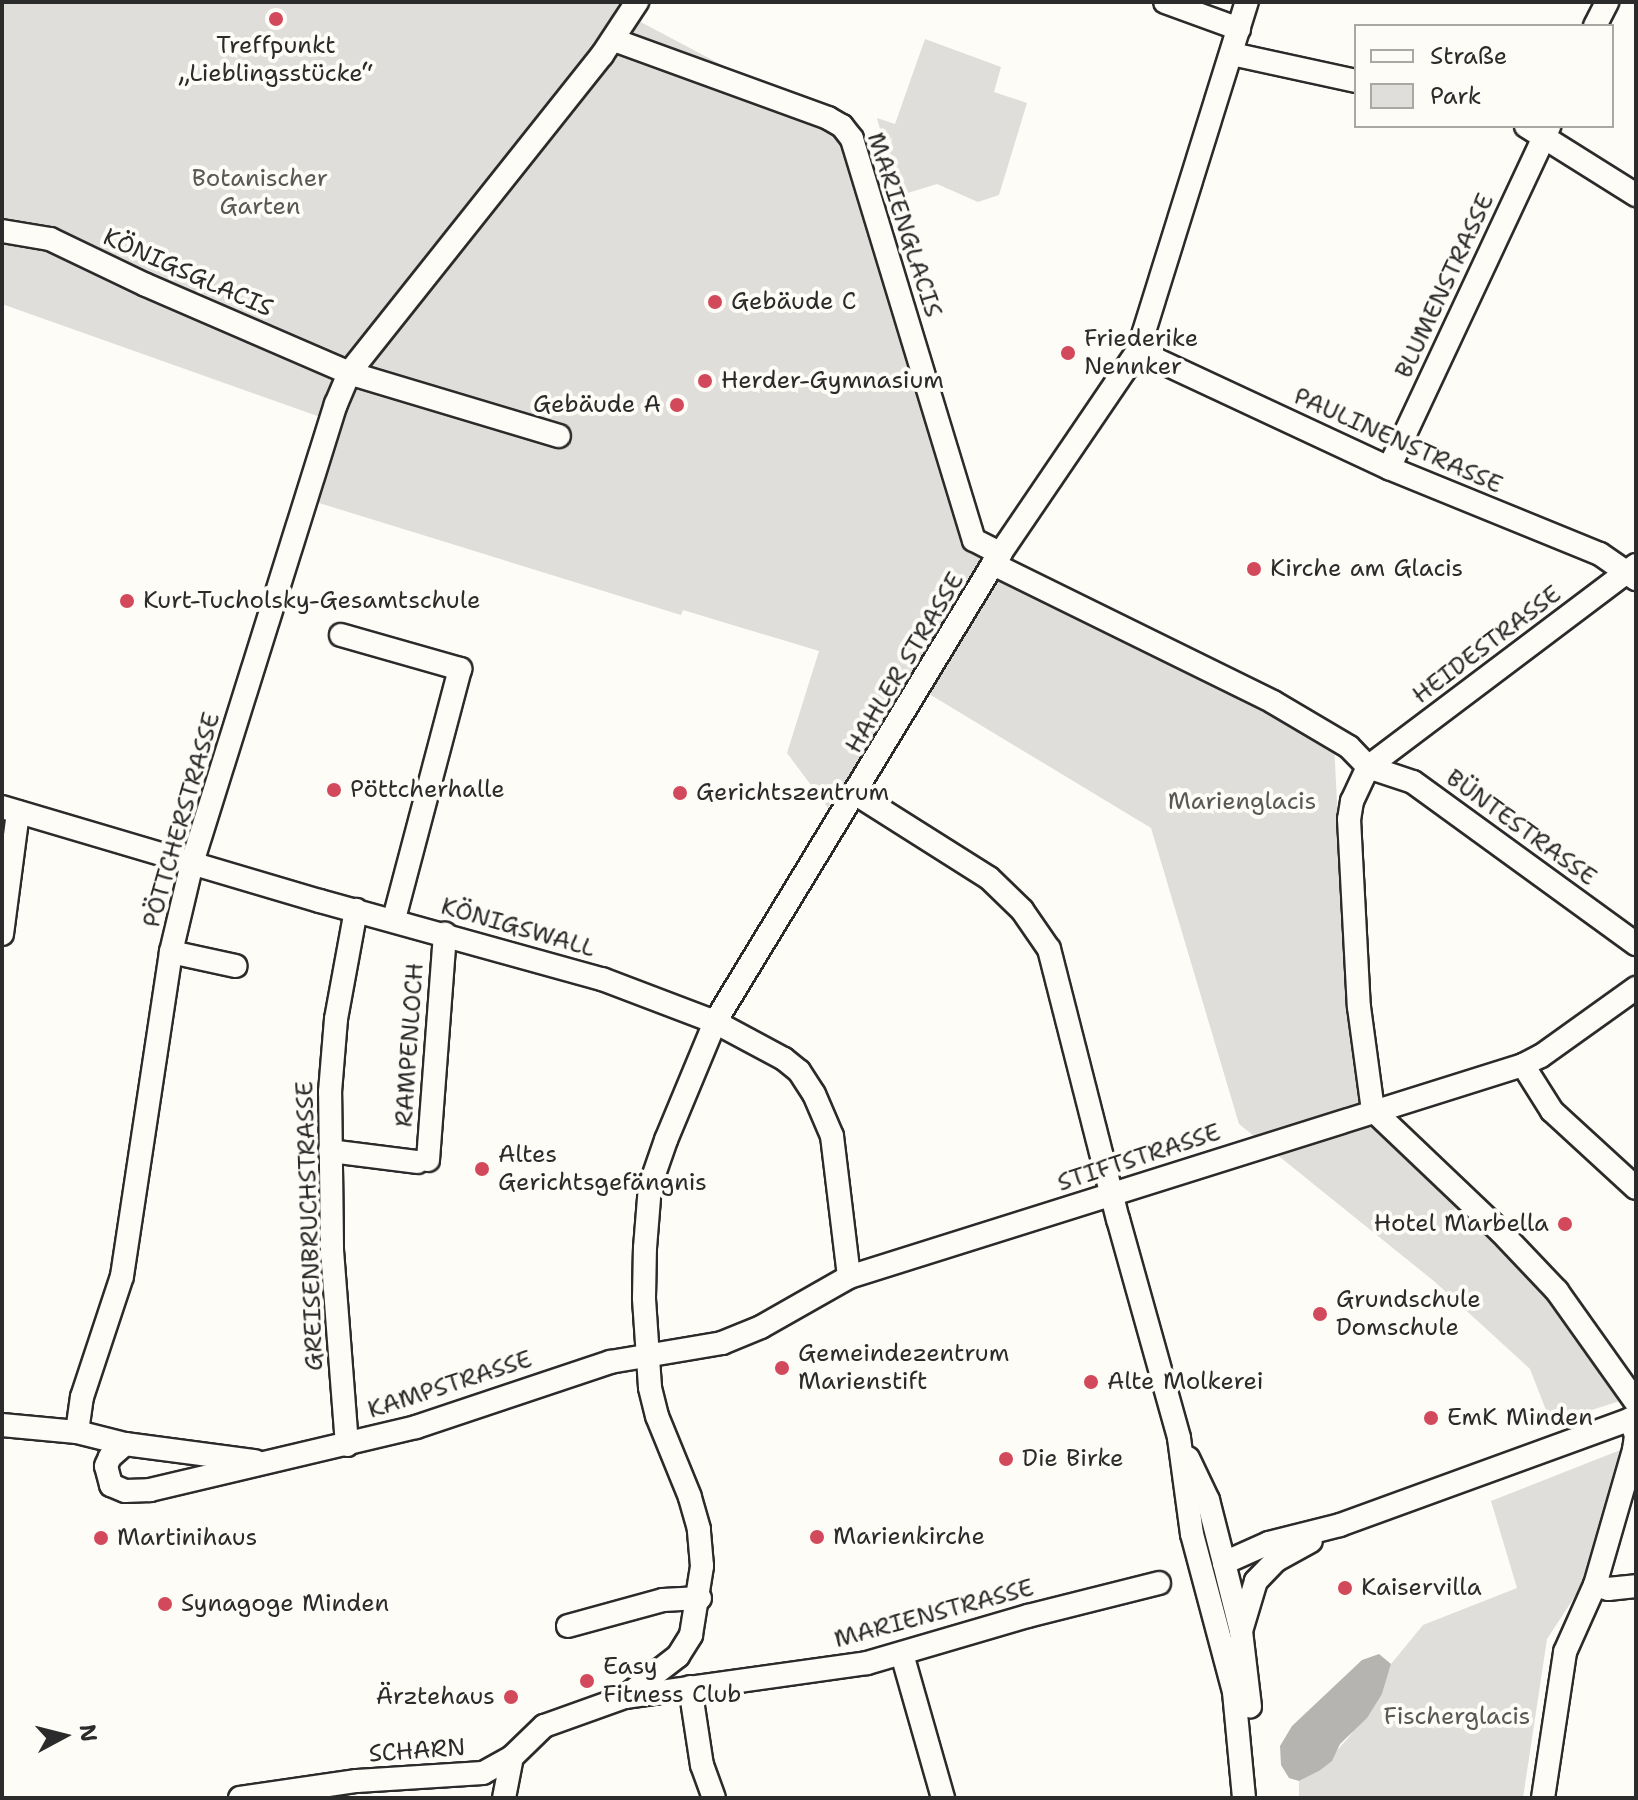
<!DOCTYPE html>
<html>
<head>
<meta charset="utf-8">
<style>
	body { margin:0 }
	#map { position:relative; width:1638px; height:1800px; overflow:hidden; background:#fdfcf7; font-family:"Shantell Sans",sans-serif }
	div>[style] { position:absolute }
	.green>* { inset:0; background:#dfdeda }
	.water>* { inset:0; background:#b5b4b1 }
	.roads { filter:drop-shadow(2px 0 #2b2b2b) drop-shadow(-2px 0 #2b2b2b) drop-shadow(0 2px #2b2b2b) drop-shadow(0 -2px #2b2b2b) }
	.minor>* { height:22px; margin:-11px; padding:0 11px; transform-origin:11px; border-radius:11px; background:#fdfcf7 }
	.dots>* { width:22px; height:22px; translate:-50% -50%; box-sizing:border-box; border:4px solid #fdfcf7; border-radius:50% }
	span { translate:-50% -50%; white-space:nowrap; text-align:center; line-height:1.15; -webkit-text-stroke:8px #fdfcf7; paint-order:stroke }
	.poi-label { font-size:24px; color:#2b2b2b }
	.left { translate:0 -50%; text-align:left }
	.right { translate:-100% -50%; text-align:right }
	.park-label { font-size:24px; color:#585857 }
	.street-label { font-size:24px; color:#2b2b2b }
	.frame { position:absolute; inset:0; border:4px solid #2b2b2b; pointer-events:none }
	.legend { position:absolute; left:1354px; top:24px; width:260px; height:104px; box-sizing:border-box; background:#fdfcf7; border:2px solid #a9a8a5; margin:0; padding:10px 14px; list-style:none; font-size:24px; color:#2b2b2b }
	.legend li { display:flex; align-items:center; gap:16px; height:40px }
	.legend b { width:40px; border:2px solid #a9a8a5 }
	.north { position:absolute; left:24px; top:1696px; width:80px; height:80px; -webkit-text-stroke:6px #fdfcf7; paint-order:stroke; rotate:83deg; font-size:22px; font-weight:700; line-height:32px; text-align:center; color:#2b2b2b }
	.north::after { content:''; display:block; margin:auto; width:28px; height:36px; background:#2b2b2b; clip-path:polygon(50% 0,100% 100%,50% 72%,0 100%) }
</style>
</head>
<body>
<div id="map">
	<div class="green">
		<div style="clip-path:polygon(2px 2px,623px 2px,618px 10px,856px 136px,967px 545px,982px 560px,1334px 743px,1348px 1023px,1357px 1083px,1373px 1110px,1550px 1290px,1623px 1400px,1551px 1423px,1530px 1369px,1435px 1282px,1239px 1124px,1151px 828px,911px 683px,828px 808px,787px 753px,819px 651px,683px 610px,681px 615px,316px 502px,340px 424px,2px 304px)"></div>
		<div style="clip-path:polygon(925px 39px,1001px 67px,994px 92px,1027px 103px,999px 195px,978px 202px,937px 184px,898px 196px,877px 118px,895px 124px)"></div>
		<div style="clip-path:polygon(1628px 1447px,1581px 1587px,1547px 1639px,1523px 1798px,1299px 1798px,1299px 1781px,1319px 1771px,1348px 1738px,1382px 1694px,1391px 1664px,1423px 1625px,1517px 1588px,1491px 1501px)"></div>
	</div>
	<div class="water">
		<div style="clip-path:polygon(1379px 1654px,1391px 1664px,1382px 1694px,1367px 1718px,1340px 1744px,1332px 1761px,1319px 1771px,1299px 1781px,1289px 1778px,1281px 1765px,1280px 1746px,1292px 1726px,1362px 1660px)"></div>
	</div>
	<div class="roads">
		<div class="minor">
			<div style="left:1165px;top:2px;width:79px;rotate:20deg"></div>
			<div style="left:1595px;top:26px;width:27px;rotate:-63deg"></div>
			<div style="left:614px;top:40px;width:228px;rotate:20deg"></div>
			<div style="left:828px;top:118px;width:16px;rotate:30deg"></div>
			<div style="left:842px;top:126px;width:16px;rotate:52deg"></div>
			<div style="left:852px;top:139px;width:419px;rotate:73.1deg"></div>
			<div style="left:974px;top:540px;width:30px;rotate:27deg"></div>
			<div style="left:1232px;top:54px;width:127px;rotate:12.3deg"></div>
			<div style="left:1526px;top:126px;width:130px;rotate:32.1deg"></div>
			<div style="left:2px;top:231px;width:49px;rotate:9.5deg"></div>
			<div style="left:50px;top:239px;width:106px;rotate:25.6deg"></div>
			<div style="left:146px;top:285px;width:221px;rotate:23.4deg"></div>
			<div style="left:349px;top:373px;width:219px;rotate:16.7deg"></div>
			<div style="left:1138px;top:351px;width:277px;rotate:25deg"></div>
			<div style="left:1389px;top:468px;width:228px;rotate:22.2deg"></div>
			<div style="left:1600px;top:554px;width:44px;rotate:34.8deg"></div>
			<div style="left:1389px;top:468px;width:378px;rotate:-64.9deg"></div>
			<div style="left:993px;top:564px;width:312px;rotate:26.2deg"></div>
			<div style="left:1273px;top:702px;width:88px;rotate:30.6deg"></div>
			<div style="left:1349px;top:747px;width:28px;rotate:46deg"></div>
			<div style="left:1636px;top:565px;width:336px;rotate:143deg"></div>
			<div style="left:1368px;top:767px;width:38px;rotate:115deg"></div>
			<div style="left:1352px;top:801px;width:18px;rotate:99deg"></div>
			<div style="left:1349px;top:819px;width:188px;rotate:87deg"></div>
			<div style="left:1359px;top:1007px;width:104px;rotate:82.3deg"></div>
			<div style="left:1373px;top:1110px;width:175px;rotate:43.6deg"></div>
			<div style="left:1500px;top:1231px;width:83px;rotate:46.5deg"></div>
			<div style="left:1557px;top:1291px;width:136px;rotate:54.6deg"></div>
			<div style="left:341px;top:635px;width:124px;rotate:15.9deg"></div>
			<div style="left:460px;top:669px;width:259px;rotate:104.8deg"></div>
			<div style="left:1368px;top:767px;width:47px;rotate:18.4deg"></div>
			<div style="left:1413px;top:782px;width:276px;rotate:36deg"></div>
			<div style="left:856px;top:794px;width:157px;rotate:32.3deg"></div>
			<div style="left:989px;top:878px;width:46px;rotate:44.1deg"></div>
			<div style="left:1022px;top:910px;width:47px;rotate:55.3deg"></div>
			<div style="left:1049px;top:949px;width:279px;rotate:75.7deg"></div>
			<div style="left:1118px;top:1219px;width:227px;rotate:74.4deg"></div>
			<div style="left:1179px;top:1438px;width:97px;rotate:82.3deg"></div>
			<div style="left:1192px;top:1534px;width:163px;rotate:75.1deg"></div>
			<div style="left:1234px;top:1692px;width:106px;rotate:84.6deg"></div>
			<div style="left:2px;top:807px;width:332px;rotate:16.5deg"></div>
			<div style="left:320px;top:901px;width:293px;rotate:15.5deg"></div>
			<div style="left:602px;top:979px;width:121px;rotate:20.8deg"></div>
			<div style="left:715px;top:1022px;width:78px;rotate:28.2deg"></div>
			<div style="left:784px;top:1059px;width:19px;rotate:39deg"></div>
			<div style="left:799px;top:1071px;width:27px;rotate:57deg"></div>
			<div style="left:814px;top:1094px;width:46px;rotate:66.8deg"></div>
			<div style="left:832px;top:1136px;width:142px;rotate:83.1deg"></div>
			<div style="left:2px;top:934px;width:123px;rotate:-82.5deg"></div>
			<div style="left:171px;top:952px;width:66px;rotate:12.3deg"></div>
			<div style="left:1523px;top:1065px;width:54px;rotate:57.8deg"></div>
			<div style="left:1552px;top:1111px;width:114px;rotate:42.5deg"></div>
			<div style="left:330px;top:1151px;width:88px;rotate:7.2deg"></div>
			<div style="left:428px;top:1160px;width:227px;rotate:-85.7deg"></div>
			<div style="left:2px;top:1425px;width:75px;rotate:5.3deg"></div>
			<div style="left:77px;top:1432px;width:49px;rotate:14deg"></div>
			<div style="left:125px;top:1444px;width:131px;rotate:7.5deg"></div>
			<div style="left:77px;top:1432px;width:35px;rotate:-82deg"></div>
			<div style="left:82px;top:1397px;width:127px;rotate:-71.7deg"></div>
			<div style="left:122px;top:1276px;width:328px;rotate:-81.4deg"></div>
			<div style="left:171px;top:952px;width:91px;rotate:-76.7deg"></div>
			<div style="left:192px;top:863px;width:481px;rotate:-72.6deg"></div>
			<div style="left:336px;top:404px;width:34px;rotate:-67deg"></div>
			<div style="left:349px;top:373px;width:406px;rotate:-51.5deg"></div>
			<div style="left:602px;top:55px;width:64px;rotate:-56.6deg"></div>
			<div style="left:125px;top:1444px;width:20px;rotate:139deg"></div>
			<div style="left:110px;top:1457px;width:10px;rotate:114deg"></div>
			<div style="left:106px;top:1466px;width:20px;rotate:75deg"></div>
			<div style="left:111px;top:1485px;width:15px;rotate:23deg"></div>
			<div style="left:125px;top:1491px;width:25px;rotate:-2deg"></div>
			<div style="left:150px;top:1490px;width:273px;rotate:-13.3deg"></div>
			<div style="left:416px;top:1427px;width:205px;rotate:-18.5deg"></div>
			<div style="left:610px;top:1362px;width:114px;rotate:-9.6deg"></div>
			<div style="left:722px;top:1343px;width:42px;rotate:-22.3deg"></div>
			<div style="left:761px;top:1327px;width:101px;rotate:-29.6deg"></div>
			<div style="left:849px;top:1277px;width:707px;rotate:-17.46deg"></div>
			<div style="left:1523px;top:1065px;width:20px;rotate:-27deg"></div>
			<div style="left:1541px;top:1056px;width:117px;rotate:-35.6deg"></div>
			<div style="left:347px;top:1445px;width:198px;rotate:-94.4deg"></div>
			<div style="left:332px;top:1248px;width:156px;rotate:-90.7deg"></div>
			<div style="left:330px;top:1092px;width:73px;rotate:-85.3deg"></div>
			<div style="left:336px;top:1019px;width:111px;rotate:-79.6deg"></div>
			<div style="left:1188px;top:1458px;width:47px;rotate:64.5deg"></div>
			<div style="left:1208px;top:1500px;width:65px;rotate:75.7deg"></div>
			<div style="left:1224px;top:1563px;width:70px;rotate:76deg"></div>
			<div style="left:1241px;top:1631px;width:76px;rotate:83.2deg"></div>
			<div style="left:1224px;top:1563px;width:49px;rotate:-24deg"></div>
			<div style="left:1269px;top:1543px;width:73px;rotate:-14.2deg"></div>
			<div style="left:1340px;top:1525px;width:315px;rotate:-20deg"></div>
			<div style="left:1595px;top:1585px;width:14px;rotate:17deg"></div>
			<div style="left:1608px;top:1589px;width:28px;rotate:-6deg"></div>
			<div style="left:568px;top:1626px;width:98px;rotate:-15.3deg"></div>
			<div style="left:663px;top:1600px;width:37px;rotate:-3deg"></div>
			<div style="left:1241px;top:1631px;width:52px;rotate:-73.3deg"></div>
			<div style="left:1256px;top:1581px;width:28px;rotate:-46deg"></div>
			<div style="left:1275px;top:1561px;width:41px;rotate:-29.1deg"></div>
			<div style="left:902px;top:1654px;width:150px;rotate:74.1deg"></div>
			<div style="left:690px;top:1687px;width:79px;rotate:81.3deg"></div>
			<div style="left:702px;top:1765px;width:35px;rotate:70deg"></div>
			<div style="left:625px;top:1697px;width:67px;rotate:-37.7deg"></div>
			<div style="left:678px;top:1656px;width:25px;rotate:-58deg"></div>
			<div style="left:691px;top:1635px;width:70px;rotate:-80.9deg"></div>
			<div style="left:702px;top:1566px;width:37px;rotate:-95deg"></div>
			<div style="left:699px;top:1529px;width:33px;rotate:-106deg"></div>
			<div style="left:690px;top:1497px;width:87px;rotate:-112.2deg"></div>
			<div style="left:657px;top:1416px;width:30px;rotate:-104deg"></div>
			<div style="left:650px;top:1387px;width:89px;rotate:-93.9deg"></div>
			<div style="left:644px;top:1298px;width:50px;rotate:-88.9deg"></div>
			<div style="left:645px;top:1248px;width:62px;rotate:-85.4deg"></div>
			<div style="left:650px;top:1186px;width:49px;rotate:-70.8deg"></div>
			<div style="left:666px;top:1140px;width:128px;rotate:-67.4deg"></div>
			<div style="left:715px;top:1022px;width:536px;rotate:-58.74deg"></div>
			<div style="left:993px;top:564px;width:258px;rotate:-55.8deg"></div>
			<div style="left:1138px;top:351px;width:366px;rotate:-72.7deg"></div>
			<div style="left:240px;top:1798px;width:118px;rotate:-8.3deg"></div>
			<div style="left:357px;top:1781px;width:126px;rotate:-3.6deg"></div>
			<div style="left:483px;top:1773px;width:33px;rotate:-29deg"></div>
			<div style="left:512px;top:1757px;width:45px;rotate:-44.1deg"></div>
			<div style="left:544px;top:1726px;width:86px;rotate:-19.7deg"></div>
			<div style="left:625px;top:1697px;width:244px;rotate:-8deg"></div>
			<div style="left:867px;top:1663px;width:168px;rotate:-16.3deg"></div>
			<div style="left:1028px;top:1616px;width:135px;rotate:-14.1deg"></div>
			<div style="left:504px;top:1798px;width:42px;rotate:-79deg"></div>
			<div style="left:1543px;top:1798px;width:148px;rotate:-81.4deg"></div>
			<div style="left:1565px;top:1652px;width:73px;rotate:-65.9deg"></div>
			<div style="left:1595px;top:1585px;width:141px;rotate:-73.9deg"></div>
			<div style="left:1634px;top:1450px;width:15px;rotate:-82deg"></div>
			<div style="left:1636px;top:1435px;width:17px;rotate:-111deg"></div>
		</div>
	</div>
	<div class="dots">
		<div style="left:276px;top:19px;background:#d1495b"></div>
		<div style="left:715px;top:302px;background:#d1495b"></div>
		<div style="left:1068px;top:353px;background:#d1495b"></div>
		<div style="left:705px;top:381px;background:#d1495b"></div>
		<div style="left:677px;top:405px;background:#d1495b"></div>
		<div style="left:1254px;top:569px;background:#d1495b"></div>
		<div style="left:127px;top:601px;background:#d1495b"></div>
		<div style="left:334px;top:790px;background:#d1495b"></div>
		<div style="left:680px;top:793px;background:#d1495b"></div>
		<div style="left:482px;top:1169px;background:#d1495b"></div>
		<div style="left:1565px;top:1224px;background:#d1495b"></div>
		<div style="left:1320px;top:1314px;background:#d1495b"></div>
		<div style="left:782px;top:1368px;background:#d1495b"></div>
		<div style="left:1091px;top:1382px;background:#d1495b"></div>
		<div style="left:1431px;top:1418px;background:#d1495b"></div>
		<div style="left:1006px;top:1459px;background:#d1495b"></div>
		<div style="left:817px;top:1537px;background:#d1495b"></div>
		<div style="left:101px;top:1538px;background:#d1495b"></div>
		<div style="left:1345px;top:1588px;background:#d1495b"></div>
		<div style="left:165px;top:1604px;background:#d1495b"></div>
		<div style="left:587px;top:1681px;background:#d1495b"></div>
		<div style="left:511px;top:1697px;background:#d1495b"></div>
	</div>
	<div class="poi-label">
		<span style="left:276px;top:60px">Treffpunkt<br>„Lieblingsstücke“</span>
		<span class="left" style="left:731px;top:302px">Gebäude C</span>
		<span class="left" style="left:1084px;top:353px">Friederike<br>Nennker</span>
		<span class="left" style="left:721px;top:381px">Herder-Gymnasium</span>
		<span class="right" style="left:661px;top:405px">Gebäude A</span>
		<span class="left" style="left:1270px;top:569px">Kirche am Glacis</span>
		<span class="left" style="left:143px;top:601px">Kurt-Tucholsky-Gesamtschule</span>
		<span class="left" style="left:350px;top:790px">Pöttcherhalle</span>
		<span class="left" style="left:696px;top:793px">Gerichtszentrum</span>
		<span class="left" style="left:498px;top:1169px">Altes<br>Gerichtsgefängnis</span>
		<span class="right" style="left:1549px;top:1224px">Hotel Marbella</span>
		<span class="left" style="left:1336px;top:1314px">Grundschule<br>Domschule</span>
		<span class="left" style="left:798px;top:1368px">Gemeindezentrum<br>Marienstift</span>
		<span class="left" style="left:1107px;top:1382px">Alte Molkerei</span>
		<span class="left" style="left:1447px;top:1418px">EmK Minden</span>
		<span class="left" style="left:1022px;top:1459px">Die Birke</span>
		<span class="left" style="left:833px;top:1537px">Marienkirche</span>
		<span class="left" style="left:117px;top:1538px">Martinihaus</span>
		<span class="left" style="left:1361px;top:1588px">Kaiservilla</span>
		<span class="left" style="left:181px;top:1604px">Synagoge Minden</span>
		<span class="left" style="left:603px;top:1681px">Easy<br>Fitness Club</span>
		<span class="right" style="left:495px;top:1697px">Ärztehaus</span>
	</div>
	<div class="park-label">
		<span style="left:260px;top:193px">Botanischer<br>Garten</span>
		<span style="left:1242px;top:802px">Marienglacis</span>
		<span style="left:1457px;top:1717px">Fischerglacis</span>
	</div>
	<div class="street-label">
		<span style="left:904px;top:225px;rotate:72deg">MARIENGLACIS</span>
		<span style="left:188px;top:273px;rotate:24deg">KÖNIGSGLACIS</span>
		<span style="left:1445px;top:286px;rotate:-65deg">BLUMENSTRASSE</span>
		<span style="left:1398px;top:441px;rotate:24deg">PAULINENSTRASSE</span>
		<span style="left:1487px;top:645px;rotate:-37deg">HEIDESTRASSE</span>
		<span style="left:905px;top:663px;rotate:-59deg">HAHLER STRASSE</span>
		<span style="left:182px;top:820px;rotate:-74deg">PÖTTCHERSTRASSE</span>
		<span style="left:1521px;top:828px;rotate:36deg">BÜNTESTRASSE</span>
		<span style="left:518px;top:928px;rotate:16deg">KÖNIGSWALL</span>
		<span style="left:410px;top:1045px;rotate:-86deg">RAMPENLOCH</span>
		<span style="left:1139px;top:1158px;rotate:-18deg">STIFTSTRASSE</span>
		<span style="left:310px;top:1226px;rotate:-92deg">GREISENBRUCHSTRASSE</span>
		<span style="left:450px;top:1385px;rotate:-18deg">KAMPSTRASSE</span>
		<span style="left:934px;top:1614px;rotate:-15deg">MARIENSTRASSE</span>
		<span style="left:417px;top:1751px;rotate:-4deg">SCHARN</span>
	</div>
	<div class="frame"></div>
	<ul class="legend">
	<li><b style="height:10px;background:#fdfcf7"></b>Straße</li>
	<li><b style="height:22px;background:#dfdeda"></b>Park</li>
	</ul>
	<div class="north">N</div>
</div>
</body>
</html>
